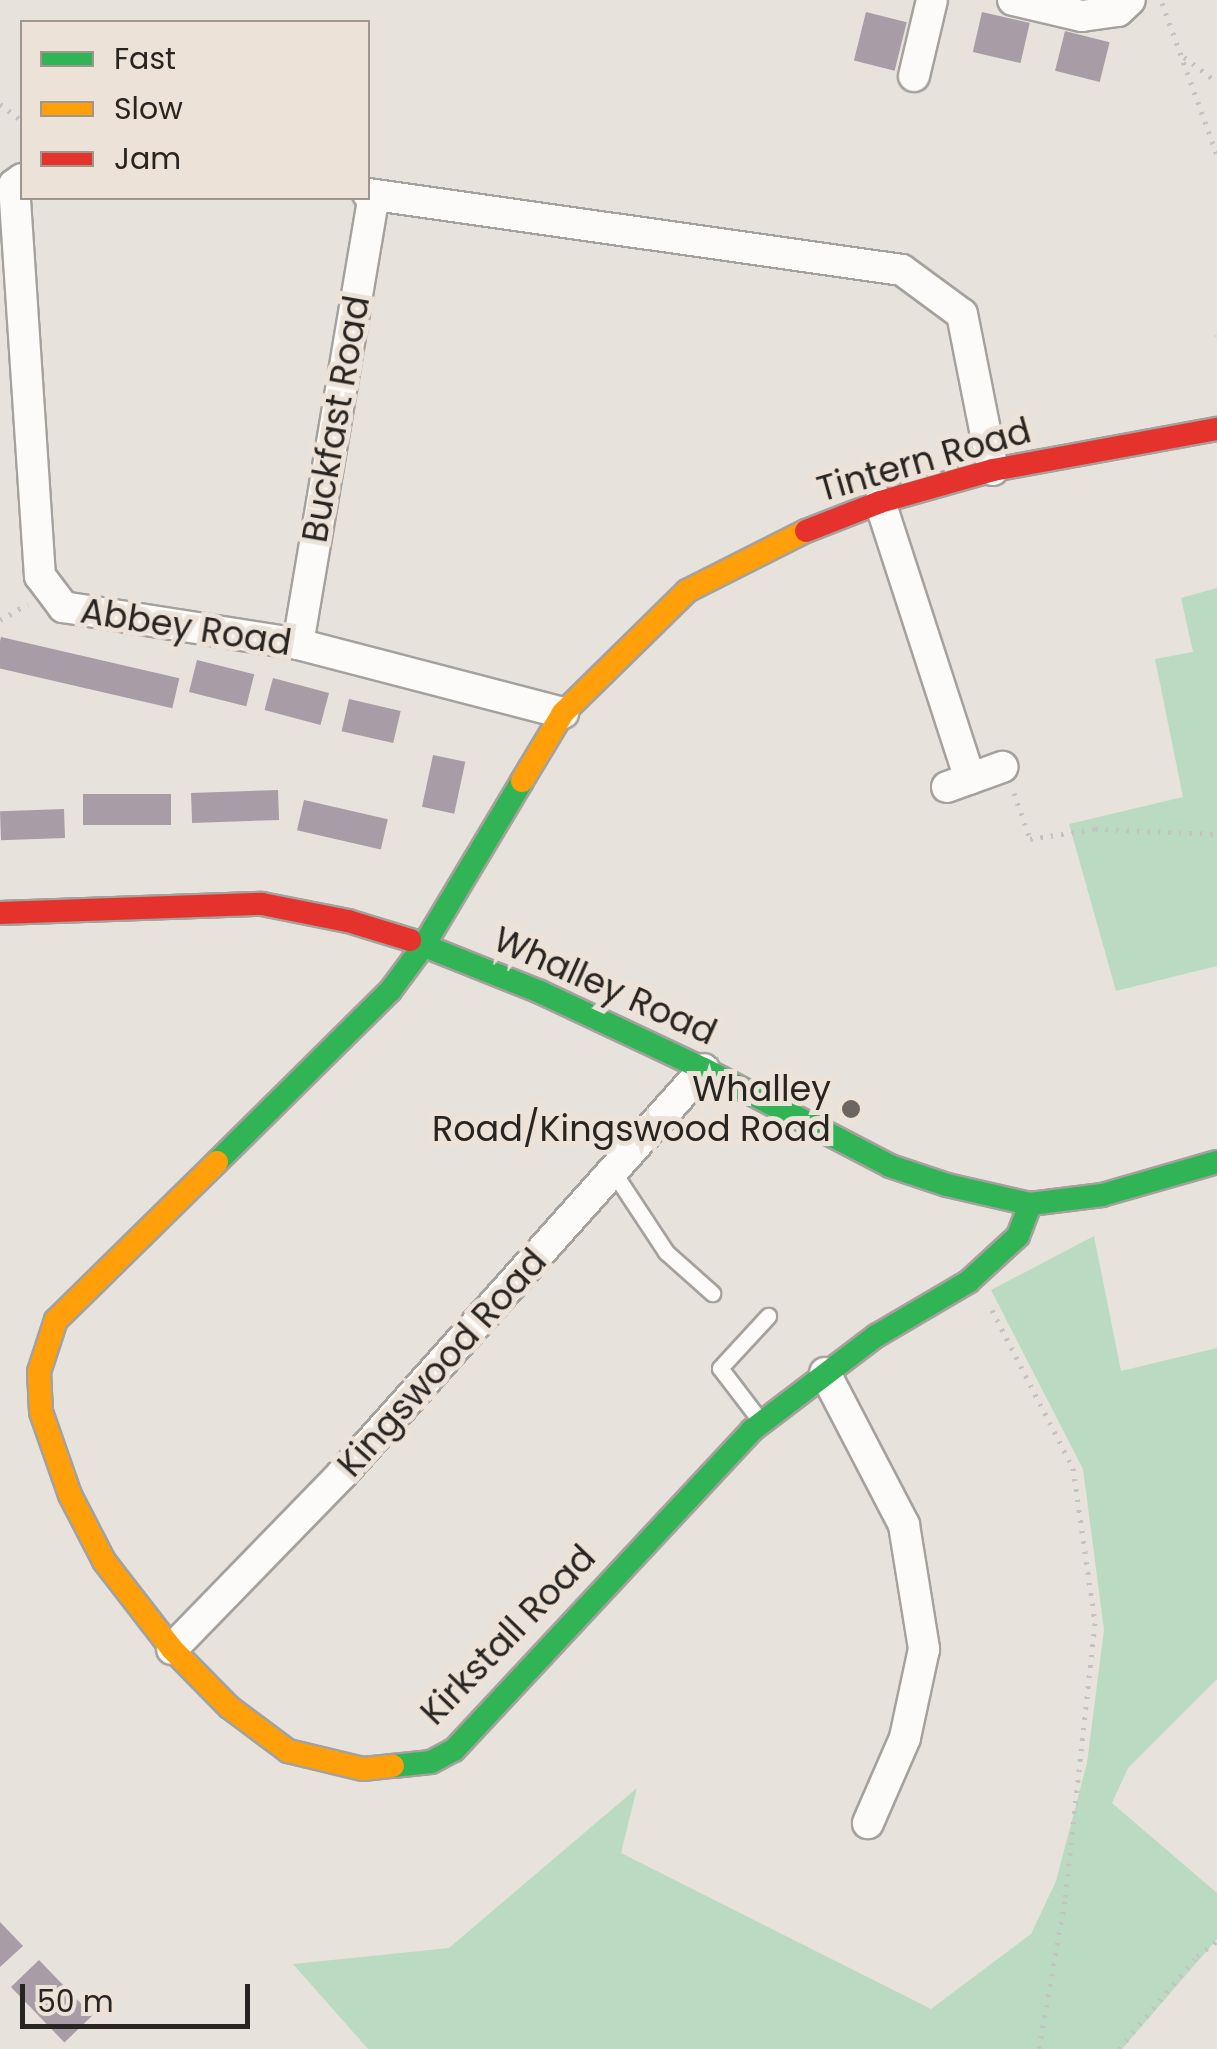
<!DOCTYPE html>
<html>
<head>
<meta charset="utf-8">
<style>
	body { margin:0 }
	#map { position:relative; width:1217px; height:2049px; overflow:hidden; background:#e8e2dc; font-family:Poppins,sans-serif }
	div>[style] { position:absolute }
	.green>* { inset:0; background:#badbc2 }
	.building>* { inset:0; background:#a89ca7; transform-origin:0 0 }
	.path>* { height:5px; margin-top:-2.5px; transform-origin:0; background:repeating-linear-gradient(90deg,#c5c3c1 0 2.5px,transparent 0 10.5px) }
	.roads { filter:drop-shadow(2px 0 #a5a19d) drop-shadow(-2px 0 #a5a19d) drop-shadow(0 2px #a5a19d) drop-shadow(0 -2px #a5a19d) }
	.lane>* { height:15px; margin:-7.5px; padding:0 7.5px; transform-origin:7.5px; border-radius:7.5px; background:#fcfbfa }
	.street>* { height:30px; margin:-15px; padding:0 15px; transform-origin:15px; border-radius:15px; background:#fcfbfa }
	.fast>* { height:22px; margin:-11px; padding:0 11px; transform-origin:11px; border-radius:11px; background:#30b455 }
	.slow>* { height:22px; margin:-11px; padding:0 11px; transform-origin:11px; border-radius:11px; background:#ff9f0a }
	.jam>* { height:22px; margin:-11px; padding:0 11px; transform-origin:11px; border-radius:11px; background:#e5322d }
	.dots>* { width:28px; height:28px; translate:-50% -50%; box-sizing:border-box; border:5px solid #ece2d8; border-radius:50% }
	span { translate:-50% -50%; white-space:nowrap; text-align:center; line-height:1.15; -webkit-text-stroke:10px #ece2d8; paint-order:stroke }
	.street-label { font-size:35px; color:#282421 }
	.poi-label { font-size:35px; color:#282421 }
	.right { translate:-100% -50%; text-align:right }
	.legend { position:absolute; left:20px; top:20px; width:350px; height:180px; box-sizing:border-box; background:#ece2d8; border:2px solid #9e968f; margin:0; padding:12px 18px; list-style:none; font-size:30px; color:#282421 }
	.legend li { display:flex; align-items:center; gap:20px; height:50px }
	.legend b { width:50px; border:2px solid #9e968f }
	.scale { position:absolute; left:20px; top:1984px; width:230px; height:45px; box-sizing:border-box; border:5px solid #282421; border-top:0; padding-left:12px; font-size:30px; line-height:35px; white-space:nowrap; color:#282421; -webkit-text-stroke:8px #ece2d8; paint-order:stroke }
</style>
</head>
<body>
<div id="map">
	<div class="green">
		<div style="clip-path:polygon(1217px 588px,1217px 966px,1116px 991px,1069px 824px,1183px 797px,1155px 659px,1193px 652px,1181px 598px)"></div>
		<div style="clip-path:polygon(1094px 1236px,1121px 1371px,1217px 1348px,1217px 1679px,1128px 1768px,1112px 1803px,1217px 1893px,1217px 1939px,1122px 2049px,368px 2049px,293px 1964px,449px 1948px,637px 1788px,621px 1853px,931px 2009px,1031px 1934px,1056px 1881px,1087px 1763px,1104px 1630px,1083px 1469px,991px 1290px)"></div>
	</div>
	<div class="building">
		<div style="left:866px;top:12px;width:42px;height:50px;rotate:14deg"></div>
		<div style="left:982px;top:12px;width:49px;height:41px;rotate:13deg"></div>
		<div style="left:1065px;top:31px;width:46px;height:41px;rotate:14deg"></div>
		<div style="left:1px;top:637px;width:183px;height:31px;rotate:13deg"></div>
		<div style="left:197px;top:660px;width:59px;height:33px;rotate:14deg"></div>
		<div style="left:273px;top:678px;width:58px;height:33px;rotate:15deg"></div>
		<div style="left:349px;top:699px;width:53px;height:33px;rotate:13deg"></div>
		<div style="left:433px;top:755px;width:33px;height:53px;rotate:12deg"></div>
		<div style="left:278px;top:790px;width:30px;height:87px;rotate:88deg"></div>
		<div style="left:171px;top:794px;width:31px;height:88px;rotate:90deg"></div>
		<div style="left:304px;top:800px;width:86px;height:31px;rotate:13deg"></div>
		<div style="left:64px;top:809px;width:29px;height:64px;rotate:88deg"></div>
		<div style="clip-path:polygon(0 1922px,23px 1946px,0 1967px)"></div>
		<div style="left:39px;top:1960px;width:77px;height:39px;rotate:46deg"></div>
	</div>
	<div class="path">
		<div style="left:1162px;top:3px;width:162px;rotate:70.1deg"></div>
		<div style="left:1184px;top:57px;width:41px;rotate:37.1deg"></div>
		<div style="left:0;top:104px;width:28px;rotate:38deg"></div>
		<div style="left:1217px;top:335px;width:1px;rotate:90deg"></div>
		<div style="left:0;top:620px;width:32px;rotate:-30deg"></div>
		<div style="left:1014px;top:793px;width:49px;rotate:70.8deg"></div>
		<div style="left:1030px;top:839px;width:66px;rotate:-8.7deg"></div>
		<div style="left:1095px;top:829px;width:122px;rotate:2.3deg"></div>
		<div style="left:992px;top:1310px;width:178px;rotate:62.9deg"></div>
		<div style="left:1073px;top:1468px;width:157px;rotate:81.9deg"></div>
		<div style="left:1095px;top:1623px;width:280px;rotate:96.2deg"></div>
		<div style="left:1065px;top:1901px;width:150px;rotate:100deg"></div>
		<div style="left:1119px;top:2049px;width:121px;rotate:-50deg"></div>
		<div style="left:1197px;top:1956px;width:25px;rotate:-37deg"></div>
	</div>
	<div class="roads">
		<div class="lane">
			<div style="left:614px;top:1173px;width:95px;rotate:56.6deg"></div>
			<div style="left:666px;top:1252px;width:62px;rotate:41.7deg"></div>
			<div style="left:759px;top:1419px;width:64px;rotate:-127.4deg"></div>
			<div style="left:720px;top:1368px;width:71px;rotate:-47.3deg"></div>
		</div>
		<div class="street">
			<div style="left:1013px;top:0;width:71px;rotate:13.1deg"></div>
			<div style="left:1082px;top:16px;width:36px;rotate:-8deg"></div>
			<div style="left:1118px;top:11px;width:16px;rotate:-43deg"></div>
			<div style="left:914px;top:76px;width:78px;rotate:-76.7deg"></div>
			<div style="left:22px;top:179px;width:10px;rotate:143deg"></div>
			<div style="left:14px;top:185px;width:392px;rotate:86.2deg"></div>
			<div style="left:40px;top:576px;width:39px;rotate:53deg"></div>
			<div style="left:63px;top:607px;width:238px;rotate:8.9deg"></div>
			<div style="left:298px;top:644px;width:274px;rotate:14.6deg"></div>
			<div style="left:368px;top:194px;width:539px;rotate:8.1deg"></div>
			<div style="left:902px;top:270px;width:74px;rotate:36.3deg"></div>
			<div style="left:962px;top:314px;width:159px;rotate:78.8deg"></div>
			<div style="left:880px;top:502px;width:291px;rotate:72deg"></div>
			<div style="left:298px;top:644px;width:455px;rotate:-80.4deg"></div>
			<div style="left:947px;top:787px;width:59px;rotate:-20deg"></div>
			<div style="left:825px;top:1373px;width:171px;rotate:62.5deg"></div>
			<div style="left:904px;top:1525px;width:126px;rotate:80.8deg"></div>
			<div style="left:924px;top:1649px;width:91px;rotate:102.1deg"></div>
			<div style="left:905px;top:1738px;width:93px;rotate:113.5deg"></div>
			<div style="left:172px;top:1649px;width:244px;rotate:-45.8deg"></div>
			<div style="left:342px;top:1474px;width:543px;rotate:-48.21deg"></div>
		</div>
		<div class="fast">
			<div style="left:410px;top:940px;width:140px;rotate:21.8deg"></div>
			<div style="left:540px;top:992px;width:181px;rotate:25.2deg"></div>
			<div style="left:704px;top:1069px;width:210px;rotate:27.5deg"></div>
			<div style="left:890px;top:1166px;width:60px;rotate:18.4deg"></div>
			<div style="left:947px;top:1185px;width:85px;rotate:12.9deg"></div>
			<div style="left:1030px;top:1204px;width:73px;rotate:-7.1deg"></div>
			<div style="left:1102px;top:1195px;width:120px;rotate:-16deg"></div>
			<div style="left:217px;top:1162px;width:243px;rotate:-44.7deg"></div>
			<div style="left:390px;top:991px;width:57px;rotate:-53.5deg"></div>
			<div style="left:424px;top:945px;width:191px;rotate:-59.1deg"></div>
			<div style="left:393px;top:1766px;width:38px;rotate:-6deg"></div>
			<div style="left:431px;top:1762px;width:26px;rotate:-28deg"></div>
			<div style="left:454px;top:1750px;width:437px;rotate:-47deg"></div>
			<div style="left:752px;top:1430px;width:156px;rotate:-37.2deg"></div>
			<div style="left:876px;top:1336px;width:107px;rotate:-30.4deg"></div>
			<div style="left:968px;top:1282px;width:68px;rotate:-42.6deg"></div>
			<div style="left:1018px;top:1236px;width:34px;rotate:-69deg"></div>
		</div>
		<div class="slow">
			<div style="left:522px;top:781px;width:79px;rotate:-58.9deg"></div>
			<div style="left:563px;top:713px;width:174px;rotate:-44.5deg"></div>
			<div style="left:687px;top:591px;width:133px;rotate:-26.8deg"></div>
			<div style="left:217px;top:1162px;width:226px;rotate:135.5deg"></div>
			<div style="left:56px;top:1320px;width:55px;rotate:108.1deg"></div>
			<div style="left:39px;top:1372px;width:40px;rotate:87.1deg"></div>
			<div style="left:41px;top:1412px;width:88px;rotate:70.7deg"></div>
			<div style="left:70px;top:1495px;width:74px;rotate:62.7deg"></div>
			<div style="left:104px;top:1561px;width:111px;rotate:52.3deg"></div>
			<div style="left:172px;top:1649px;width:81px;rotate:45.5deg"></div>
			<div style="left:229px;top:1707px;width:74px;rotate:36.7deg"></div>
			<div style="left:288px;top:1751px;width:77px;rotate:13.5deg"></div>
			<div style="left:363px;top:1769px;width:30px;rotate:-6deg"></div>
		</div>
		<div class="jam">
			<div style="left:806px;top:531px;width:79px;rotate:-21.4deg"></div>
			<div style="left:880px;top:502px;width:117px;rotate:-15.8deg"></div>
			<div style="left:993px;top:470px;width:228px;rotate:-10.4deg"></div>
			<div style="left:0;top:913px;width:262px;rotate:-2deg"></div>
			<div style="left:262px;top:904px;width:88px;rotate:11.2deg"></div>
			<div style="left:348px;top:921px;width:65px;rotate:17deg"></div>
		</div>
	</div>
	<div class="dots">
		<div style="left:851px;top:1109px;background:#6b6662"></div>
	</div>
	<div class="street-label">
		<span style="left:336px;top:419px;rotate:-80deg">Buckfast Road</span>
		<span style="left:924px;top:460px;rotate:-16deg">Tintern Road</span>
		<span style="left:186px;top:627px;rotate:9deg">Abbey Road</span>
		<span style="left:605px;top:986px;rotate:24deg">Whalley Road</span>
		<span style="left:442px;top:1363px;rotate:-48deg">Kingswood Road</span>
		<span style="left:508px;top:1635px;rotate:-46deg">Kirkstall Road</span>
	</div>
	<div class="poi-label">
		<span class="right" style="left:831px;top:1109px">Whalley<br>Road/Kingswood Road</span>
	</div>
	<ul class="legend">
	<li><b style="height:12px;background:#30b455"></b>Fast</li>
	<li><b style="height:12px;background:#ff9f0a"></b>Slow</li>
	<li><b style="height:12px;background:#e5322d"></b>Jam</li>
	</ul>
	<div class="scale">50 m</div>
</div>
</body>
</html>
